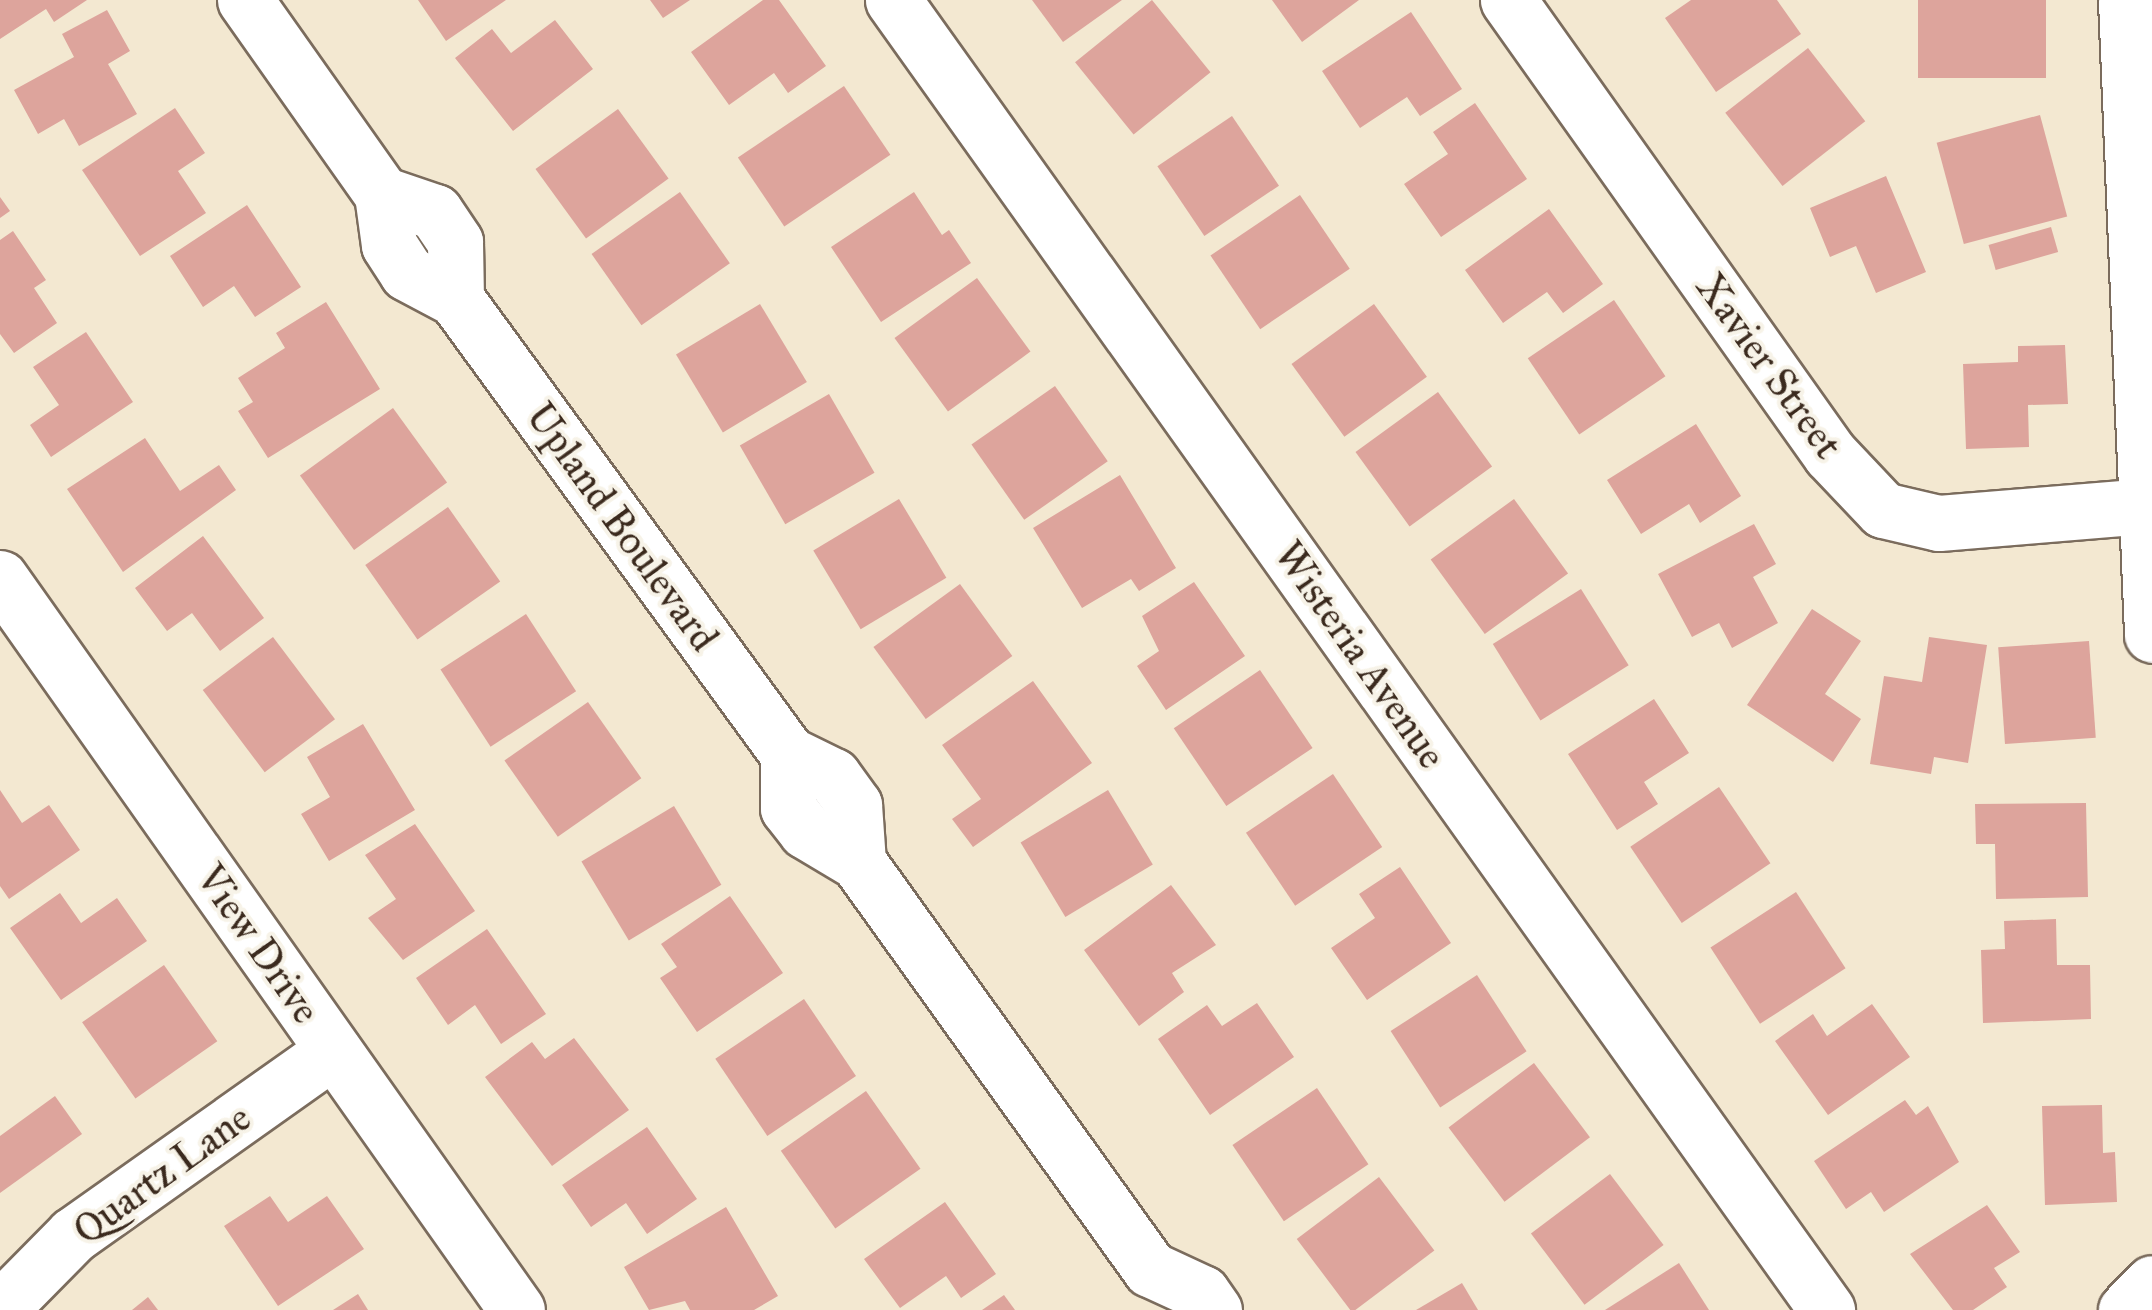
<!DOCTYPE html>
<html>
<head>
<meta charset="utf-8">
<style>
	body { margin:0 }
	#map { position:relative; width:2152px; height:1310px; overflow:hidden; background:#f3e8d1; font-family:"IM FELL Great Primer",serif }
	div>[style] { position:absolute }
	.building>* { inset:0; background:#dda49c; transform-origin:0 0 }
	.roads { filter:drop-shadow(2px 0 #7b6c5d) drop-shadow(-2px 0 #7b6c5d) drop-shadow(0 2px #7b6c5d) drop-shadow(0 -2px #7b6c5d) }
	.minor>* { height:55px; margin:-27.5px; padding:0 27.5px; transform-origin:27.5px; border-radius:27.5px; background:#fff }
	span { translate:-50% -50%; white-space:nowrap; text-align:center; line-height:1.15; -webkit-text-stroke:8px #f7f3e8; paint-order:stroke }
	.street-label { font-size:40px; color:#3b2a1e }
</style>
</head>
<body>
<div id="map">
	<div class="building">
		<div style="clip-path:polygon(0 0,87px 0,54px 22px,46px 9px,0 39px)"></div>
		<div style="clip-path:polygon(418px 0,506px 0,446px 41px)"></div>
		<div style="clip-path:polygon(650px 0,690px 0,663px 18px)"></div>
		<div style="clip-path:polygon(763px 0,779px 0,826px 66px,788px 93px,774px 73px,729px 105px,691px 52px)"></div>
		<div style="clip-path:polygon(1032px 0,1122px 0,1063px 42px)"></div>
		<div style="left:1152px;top:0;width:93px;height:99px;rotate:51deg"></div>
		<div style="clip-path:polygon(1272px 0,1359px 0,1302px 42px)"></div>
		<div style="clip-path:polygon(1691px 0,1777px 0,1801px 34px,1716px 92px,1665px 18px)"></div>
		<div style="left:1918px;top:0;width:128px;height:78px"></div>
		<div style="clip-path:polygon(107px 10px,130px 51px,108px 64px,137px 114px,79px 146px,64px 119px,38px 134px,14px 90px,74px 57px,62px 34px)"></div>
		<div style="clip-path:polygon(1411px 12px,1462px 89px,1420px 116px,1407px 97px,1360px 128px,1322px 71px)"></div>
		<div style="clip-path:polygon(555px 20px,593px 69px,513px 131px,455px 58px,492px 29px,511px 53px)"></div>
		<div style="left:1808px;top:48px;width:93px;height:105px;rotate:52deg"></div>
		<div style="left:844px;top:86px;width:83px;height:128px;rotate:56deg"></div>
		<div style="clip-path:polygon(1475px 103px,1527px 179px,1441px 237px,1404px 184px,1448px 154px,1433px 132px)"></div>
		<div style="clip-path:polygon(175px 108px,205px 153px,178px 171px,206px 213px,140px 256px,82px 170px)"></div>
		<div style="left:618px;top:109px;width:86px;height:102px;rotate:54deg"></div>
		<div style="left:2040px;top:115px;width:105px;height:107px;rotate:75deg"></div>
		<div style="left:1232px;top:116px;width:84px;height:90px;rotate:56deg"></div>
		<div style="clip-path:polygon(1886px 176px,1926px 272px,1876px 293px,1856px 246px,1830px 257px,1810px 208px)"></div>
		<div style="left:680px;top:192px;width:87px;height:108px;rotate:55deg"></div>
		<div style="clip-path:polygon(914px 192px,942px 235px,949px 230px,971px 263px,881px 322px,831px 247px)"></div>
		<div style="left:1300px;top:195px;width:89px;height:108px;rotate:56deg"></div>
		<div style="clip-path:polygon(0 197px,10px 211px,0 218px)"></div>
		<div style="clip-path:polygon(247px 205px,301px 287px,255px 317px,234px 286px,203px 307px,170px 256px)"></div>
		<div style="clip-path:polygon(1549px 209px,1603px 284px,1563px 313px,1547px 292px,1503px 323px,1465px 270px)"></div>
		<div style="left:2051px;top:227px;width:26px;height:65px;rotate:74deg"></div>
		<div style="clip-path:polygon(13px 231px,46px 280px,34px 288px,57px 323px,14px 353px,0 334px,0 240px)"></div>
		<div style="left:977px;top:278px;width:91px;height:102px;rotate:54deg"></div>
		<div style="left:1614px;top:300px;width:92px;height:104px;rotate:56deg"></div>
		<div style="clip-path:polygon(326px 302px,380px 389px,268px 458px,238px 411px,253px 402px,238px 378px,285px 348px,276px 333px)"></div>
		<div style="left:760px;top:304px;width:91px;height:98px;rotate:59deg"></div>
		<div style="left:1374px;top:304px;width:90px;height:102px;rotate:54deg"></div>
		<div style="clip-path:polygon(86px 332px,133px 402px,51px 457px,30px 425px,59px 405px,33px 367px)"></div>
		<div style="clip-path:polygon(2065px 345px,2068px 404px,2028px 405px,2029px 447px,1966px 449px,1963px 364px,2018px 362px,2018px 346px)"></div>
		<div style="left:1055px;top:386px;width:92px;height:102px;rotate:55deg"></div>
		<div style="left:1438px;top:392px;width:92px;height:102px;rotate:54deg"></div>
		<div style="left:829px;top:394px;width:91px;height:103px;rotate:60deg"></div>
		<div style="left:393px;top:408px;width:92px;height:115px;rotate:54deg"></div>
		<div style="clip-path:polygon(1696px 424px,1741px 496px,1700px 523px,1689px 504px,1641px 534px,1607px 480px)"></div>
		<div style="clip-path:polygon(145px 438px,180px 491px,219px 465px,236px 490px,123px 572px,67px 489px)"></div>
		<div style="clip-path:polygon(1120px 475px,1176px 568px,1139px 591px,1131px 579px,1082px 608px,1033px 528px)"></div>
		<div style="left:899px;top:499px;width:92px;height:100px;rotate:59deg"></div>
		<div style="left:1514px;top:499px;width:92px;height:103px;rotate:54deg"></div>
		<div style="left:448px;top:507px;width:91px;height:101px;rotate:55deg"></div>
		<div style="clip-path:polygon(1754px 524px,1776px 564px,1753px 577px,1778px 623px,1732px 648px,1719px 623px,1692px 637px,1658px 574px)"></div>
		<div style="clip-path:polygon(203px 536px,264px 618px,220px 651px,192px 613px,167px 631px,135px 588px)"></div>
		<div style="clip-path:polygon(1194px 582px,1245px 656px,1166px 710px,1137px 666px,1159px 651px,1142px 616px)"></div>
		<div style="left:960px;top:584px;width:89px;height:107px;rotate:54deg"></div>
		<div style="left:1581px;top:589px;width:90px;height:104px;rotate:58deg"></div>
		<div style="clip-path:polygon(1812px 609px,1861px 641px,1825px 694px,1861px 719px,1833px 762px,1747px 705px)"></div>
		<div style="left:526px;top:614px;width:92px;height:102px;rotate:57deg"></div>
		<div style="left:273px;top:637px;width:103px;height:88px;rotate:53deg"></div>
		<div style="clip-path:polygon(1929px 637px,1987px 645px,1968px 763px,1934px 757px,1931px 774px,1870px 764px,1884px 676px,1922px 682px)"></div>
		<div style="left:2089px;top:641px;width:97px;height:91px;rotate:86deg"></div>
		<div style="left:1260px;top:670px;width:94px;height:104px;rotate:56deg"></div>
		<div style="clip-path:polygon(1033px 681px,1092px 763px,973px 847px,952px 819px,981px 799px,942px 745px)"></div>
		<div style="clip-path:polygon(1654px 699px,1689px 753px,1644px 782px,1658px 804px,1617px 830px,1568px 754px)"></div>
		<div style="left:588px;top:702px;width:93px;height:102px;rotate:55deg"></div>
		<div style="clip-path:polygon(363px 724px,415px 810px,329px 861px,301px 814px,330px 797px,307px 757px)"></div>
		<div style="left:1333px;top:774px;width:88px;height:105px;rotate:56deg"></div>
		<div style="left:1719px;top:787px;width:92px;height:107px;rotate:56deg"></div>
		<div style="clip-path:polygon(0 790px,22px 823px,49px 805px,80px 850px,9px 899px,0 886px)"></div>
		<div style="left:1108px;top:790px;width:87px;height:102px;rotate:59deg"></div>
		<div style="clip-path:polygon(2086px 803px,2088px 897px,1996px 899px,1995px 844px,1976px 844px,1975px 804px)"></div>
		<div style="left:674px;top:806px;width:92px;height:108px;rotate:59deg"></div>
		<div style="clip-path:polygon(415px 824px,475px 911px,403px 960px,368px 918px,396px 899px,365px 855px)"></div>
		<div style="clip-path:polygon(1400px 867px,1451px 943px,1367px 1000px,1331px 948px,1375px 918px,1359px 894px)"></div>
		<div style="clip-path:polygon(1171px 885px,1216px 945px,1172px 973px,1184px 992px,1139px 1026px,1084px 950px)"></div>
		<div style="left:1796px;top:892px;width:91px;height:102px;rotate:57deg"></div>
		<div style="clip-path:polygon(60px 893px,81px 923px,117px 898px,147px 941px,61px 1000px,10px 928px)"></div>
		<div style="clip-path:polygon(730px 896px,783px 973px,697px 1032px,660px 978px,677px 967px,661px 944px)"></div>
		<div style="clip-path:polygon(2056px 919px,2057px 965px,2090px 965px,2091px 1019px,1983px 1023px,1981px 950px,2005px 949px,2004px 921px)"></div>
		<div style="clip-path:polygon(487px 929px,546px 1014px,501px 1044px,475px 1005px,448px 1025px,416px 978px)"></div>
		<div style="left:164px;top:965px;width:93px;height:100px;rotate:55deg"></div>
		<div style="left:1477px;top:975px;width:91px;height:103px;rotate:57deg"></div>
		<div style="left:804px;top:999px;width:93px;height:107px;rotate:56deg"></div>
		<div style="clip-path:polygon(1257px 1003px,1294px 1057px,1210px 1115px,1158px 1039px,1207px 1005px,1222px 1026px)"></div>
		<div style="clip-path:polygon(1872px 1004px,1910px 1057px,1828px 1115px,1775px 1041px,1813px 1014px,1827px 1036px)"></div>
		<div style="clip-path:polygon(574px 1038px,629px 1110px,552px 1166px,485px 1077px,532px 1042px,545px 1059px)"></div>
		<div style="left:1534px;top:1063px;width:93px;height:107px;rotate:53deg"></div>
		<div style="left:1317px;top:1088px;width:92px;height:102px;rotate:56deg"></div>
		<div style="left:866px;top:1091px;width:95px;height:104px;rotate:55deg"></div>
		<div style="clip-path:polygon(55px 1096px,82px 1134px,0 1193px,0 1136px)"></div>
		<div style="clip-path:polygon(1905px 1100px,1916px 1115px,1928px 1106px,1959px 1162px,1884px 1212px,1871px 1192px,1846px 1209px,1814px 1161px)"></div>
		<div style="clip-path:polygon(2102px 1105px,2103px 1153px,2115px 1152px,2117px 1202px,2045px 1205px,2042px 1106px)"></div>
		<div style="clip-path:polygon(647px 1127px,697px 1199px,647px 1234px,626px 1203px,591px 1227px,562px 1185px)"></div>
		<div style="left:1610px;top:1174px;width:89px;height:99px;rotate:53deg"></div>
		<div style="left:1379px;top:1177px;width:92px;height:103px;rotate:53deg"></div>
		<div style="clip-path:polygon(270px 1196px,288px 1222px,327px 1196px,364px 1249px,278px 1306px,224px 1226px)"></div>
		<div style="clip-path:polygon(945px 1202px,996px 1274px,961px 1298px,946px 1276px,900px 1308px,864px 1259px)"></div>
		<div style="clip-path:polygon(1987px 1205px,2020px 1252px,1994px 1268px,2007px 1287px,1973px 1310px,1953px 1310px,1910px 1254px)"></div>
		<div style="clip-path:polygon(726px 1207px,778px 1296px,754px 1310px,690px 1310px,685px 1301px,649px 1310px,624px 1267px)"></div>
		<div style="clip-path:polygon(1679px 1263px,1709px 1310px,1605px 1310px)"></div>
		<div style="clip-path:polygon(1462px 1283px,1478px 1310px,1416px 1310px)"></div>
		<div style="clip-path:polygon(358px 1294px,368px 1310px,333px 1310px)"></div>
		<div style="clip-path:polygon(1004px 1295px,1015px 1310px,982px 1310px)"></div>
		<div style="clip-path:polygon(148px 1297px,158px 1310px,132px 1310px)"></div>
	</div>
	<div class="roads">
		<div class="minor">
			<div style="left:245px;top:0;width:237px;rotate:54.8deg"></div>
			<div style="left:382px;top:194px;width:51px;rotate:82.2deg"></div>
			<div style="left:389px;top:245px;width:33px;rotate:57deg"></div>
			<div style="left:407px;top:273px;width:55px;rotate:28deg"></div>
			<div style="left:456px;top:299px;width:563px;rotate:53.88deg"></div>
			<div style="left:788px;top:754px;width:50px;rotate:26.1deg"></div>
			<div style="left:833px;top:776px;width:36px;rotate:54deg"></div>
			<div style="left:854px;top:805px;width:57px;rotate:86deg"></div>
			<div style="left:893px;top:0;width:1609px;rotate:54.51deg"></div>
			<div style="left:1508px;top:0;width:557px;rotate:54.65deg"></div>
			<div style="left:1830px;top:454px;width:77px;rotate:46.6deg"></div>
			<div style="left:1883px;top:510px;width:57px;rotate:13.1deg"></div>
			<div style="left:1939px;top:523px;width:209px;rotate:-4.7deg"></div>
			<div style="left:2126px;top:0;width:635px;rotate:87.65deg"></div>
			<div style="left:382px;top:194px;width:56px;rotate:18.8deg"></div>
			<div style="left:435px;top:212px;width:36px;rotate:56deg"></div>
			<div style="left:455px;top:242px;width:57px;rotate:89deg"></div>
			<div style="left:0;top:578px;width:896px;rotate:54.77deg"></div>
			<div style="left:788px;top:754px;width:54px;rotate:90deg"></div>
			<div style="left:788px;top:808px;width:29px;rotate:52deg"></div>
			<div style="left:806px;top:831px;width:61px;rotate:30.8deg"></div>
			<div style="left:858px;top:862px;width:501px;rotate:54.34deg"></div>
			<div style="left:1150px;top:1269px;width:57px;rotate:24.8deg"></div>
			<div style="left:1202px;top:1293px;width:21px;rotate:55deg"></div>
			<div style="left:0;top:1309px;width:104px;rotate:-45.4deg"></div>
			<div style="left:73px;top:1235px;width:319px;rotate:-35.3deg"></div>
			<div style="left:2126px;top:1310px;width:37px;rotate:-46deg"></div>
		</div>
	</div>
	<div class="street-label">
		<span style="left:1769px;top:366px;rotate:54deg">Xavier Street</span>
		<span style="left:622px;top:527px;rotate:54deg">Upland Boulevard</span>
		<span style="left:1360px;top:655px;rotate:55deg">Wisteria Avenue</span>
		<span style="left:258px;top:944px;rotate:55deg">View Drive</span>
		<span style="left:162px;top:1174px;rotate:-36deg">Quartz Lane</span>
	</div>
</div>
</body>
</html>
